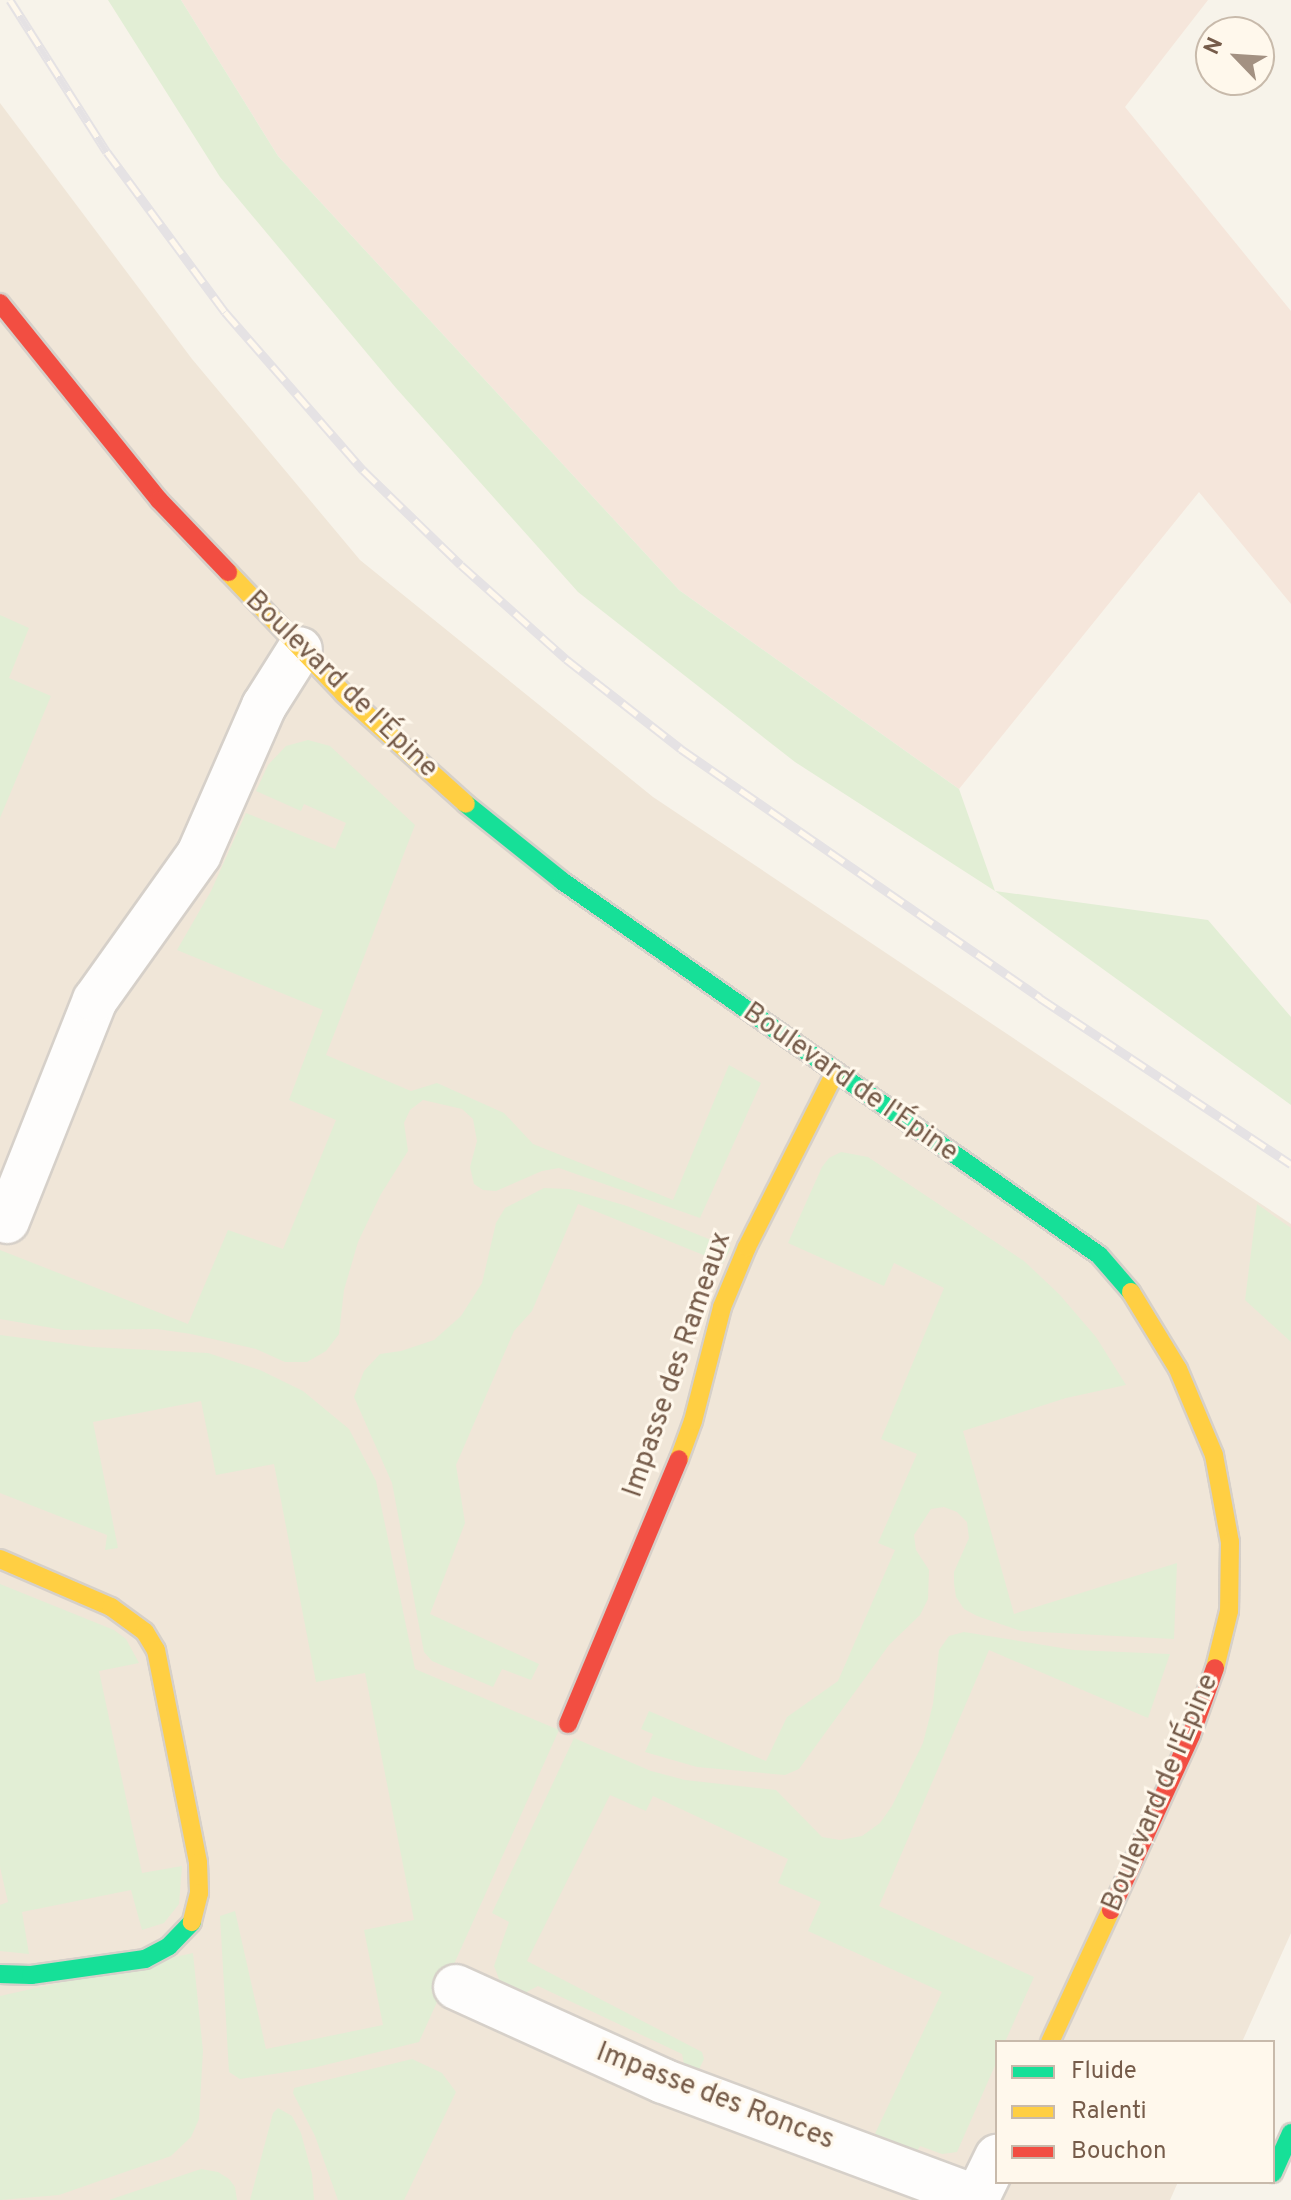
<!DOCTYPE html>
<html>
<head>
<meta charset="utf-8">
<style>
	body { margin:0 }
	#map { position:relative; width:1291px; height:2200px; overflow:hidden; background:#f7f3ea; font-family:Overpass,sans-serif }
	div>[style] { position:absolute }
	.residential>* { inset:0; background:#f0e6d8 }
	.commercial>* { inset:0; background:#f5e6db }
	.green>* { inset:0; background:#e2eed5 }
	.roads { filter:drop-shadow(2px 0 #d6d0c9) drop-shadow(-2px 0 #d6d0c9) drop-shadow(0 2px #d6d0c9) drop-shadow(0 -2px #d6d0c9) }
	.street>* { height:44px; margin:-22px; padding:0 22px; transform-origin:22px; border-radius:22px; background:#fefdfc }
	.fast>* { height:18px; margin:-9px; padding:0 9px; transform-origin:9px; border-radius:9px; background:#16e098 }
	.slow>* { height:18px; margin:-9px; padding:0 9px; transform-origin:9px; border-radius:9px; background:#ffcf43 }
	.jam>* { height:18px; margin:-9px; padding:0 9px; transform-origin:9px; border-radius:9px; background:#f24e42 }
	.rail>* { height:9px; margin-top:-4.5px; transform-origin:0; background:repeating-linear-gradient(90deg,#fff8ec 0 18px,#e5e2e4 0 36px); box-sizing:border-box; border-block:2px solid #e5e2e4 }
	span { translate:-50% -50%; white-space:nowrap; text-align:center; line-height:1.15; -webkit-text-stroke:6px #fff8ec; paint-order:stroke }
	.street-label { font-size:28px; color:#765c4a }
	.legend { position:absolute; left:995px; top:2040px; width:280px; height:144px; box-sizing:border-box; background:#fff8ec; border:2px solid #c8baab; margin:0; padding:10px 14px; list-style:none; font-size:24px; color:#765c4a }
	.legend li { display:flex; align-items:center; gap:16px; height:40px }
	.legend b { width:40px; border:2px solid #c8baab }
	.north { position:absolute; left:1195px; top:16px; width:80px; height:80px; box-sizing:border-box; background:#fff8ec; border:2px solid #c8baab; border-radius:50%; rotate:295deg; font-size:22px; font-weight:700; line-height:32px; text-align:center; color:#765c4a }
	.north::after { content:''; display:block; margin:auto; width:28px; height:36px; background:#a39182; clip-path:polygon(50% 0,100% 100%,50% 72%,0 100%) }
</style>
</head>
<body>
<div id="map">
	<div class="residential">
		<div style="clip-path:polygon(0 103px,192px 359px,360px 560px,653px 797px,1291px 1224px,1291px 1933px,1242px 2042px,997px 2042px,997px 2182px,1178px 2182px,1170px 2200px,0 2200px)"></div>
	</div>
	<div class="commercial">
		<div style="clip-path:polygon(181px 0,1208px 0,1125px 107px,1291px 311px,1291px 604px,1199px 492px,959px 789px,679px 590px,278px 156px)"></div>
	</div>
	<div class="green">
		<div style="clip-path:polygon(108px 0,181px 0,278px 156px,679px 590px,959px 789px,995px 891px,1208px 920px,1291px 1017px,1291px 1105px,995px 891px,795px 762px,578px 592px,396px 388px,220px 177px)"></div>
		<div style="clip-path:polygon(0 615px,29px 628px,9px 678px,51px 696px,0 818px)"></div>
		<div style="clip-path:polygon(308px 740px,330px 746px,415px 825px,326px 1055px,411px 1091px,437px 1083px,504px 1113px,533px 1144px,673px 1200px,729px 1065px,761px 1083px,700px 1218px,559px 1168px,542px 1171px,496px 1191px,483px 1190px,474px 1184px,470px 1167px,477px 1141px,473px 1119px,462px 1109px,423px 1100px,410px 1110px,404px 1123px,408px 1151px,381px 1194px,358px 1242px,344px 1290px,339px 1334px,326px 1351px,307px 1362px,285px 1362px,256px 1349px,191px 1334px,157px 1329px,64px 1330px,0 1319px,0 1250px,188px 1324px,228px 1230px,283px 1249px,336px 1120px,289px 1100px,323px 1010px,177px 950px,211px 891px,246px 813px,335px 849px,346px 823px,304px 804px,301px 811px,256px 791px,268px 765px,286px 746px)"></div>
		<div style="clip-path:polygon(841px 1152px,868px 1157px,1024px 1261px,1059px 1294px,1096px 1337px,1126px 1385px,1066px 1398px,963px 1431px,1014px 1614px,1177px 1563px,1174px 1639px,1021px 1631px,977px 1616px,964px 1609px,956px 1597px,954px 1583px,954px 1572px,969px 1538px,967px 1522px,957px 1512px,944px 1507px,931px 1509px,914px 1535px,916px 1550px,929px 1570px,928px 1599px,920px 1615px,889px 1645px,799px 1769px,785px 1775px,697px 1767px,645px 1752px,653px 1734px,641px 1729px,649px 1711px,766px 1761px,787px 1717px,838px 1681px,895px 1550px,878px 1543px,917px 1454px,881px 1439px,944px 1288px,894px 1263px,884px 1286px,788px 1243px,822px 1167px,829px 1158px)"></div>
		<div style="clip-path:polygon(544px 1188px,569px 1189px,627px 1206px,731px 1248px,723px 1263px,578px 1204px,532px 1311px,514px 1331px,456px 1465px,465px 1523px,430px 1614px,539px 1664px,531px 1680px,502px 1669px,493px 1687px,432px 1661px,424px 1652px,392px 1483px,354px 1397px,364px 1371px,380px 1354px,401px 1351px,434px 1340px,461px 1316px,482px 1283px,496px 1223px,505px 1208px)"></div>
		<div style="clip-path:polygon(1257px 1204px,1291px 1228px,1291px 1342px,1245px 1300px)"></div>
		<div style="clip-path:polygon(0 1335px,92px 1347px,208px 1353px,260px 1370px,303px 1391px,349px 1429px,376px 1481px,415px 1669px,559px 1730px,419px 2042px,313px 2068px,240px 2079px,229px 2072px,220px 1916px,235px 1911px,266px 2049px,383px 2025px,364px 1930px,414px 1920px,365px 1673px,316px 1682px,274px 1464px,216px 1475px,201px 1401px,93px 1422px,118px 1548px,105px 1550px,107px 1535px,0 1493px)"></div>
		<div style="clip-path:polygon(0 1584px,114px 1630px,126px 1639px,139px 1663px,99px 1671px,142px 1873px,182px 1866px,179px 1904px,164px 1923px,142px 1930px,131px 1890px,22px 1912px,29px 1954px,0 1951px,0 1905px,8px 1902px,0 1867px)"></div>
		<div style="clip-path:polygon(964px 1632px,1074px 1650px,1170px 1654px,1148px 1718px,989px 1650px,879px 1906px,1034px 1977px,1005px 2042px,997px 2042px,997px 2061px,957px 2152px,942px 2154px,920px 2146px,914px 2157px,872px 2140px,942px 1992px,808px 1931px,821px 1902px,778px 1883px,788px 1859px,653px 1796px,646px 1811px,610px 1795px,527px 1961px,702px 2052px,704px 2059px,695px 2078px,686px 2074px,682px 2054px,538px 1986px,515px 1998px,503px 1989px,494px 1966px,509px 1922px,492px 1913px,574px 1738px,651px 1771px,685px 1780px,776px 1790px,822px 1837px,840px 1840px,862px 1836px,880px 1823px,892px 1806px,923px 1743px,933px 1704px,939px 1650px,949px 1636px)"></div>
		<div style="clip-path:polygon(193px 1953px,203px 2051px,199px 2119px,191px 2137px,171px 2156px,59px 2195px,0 2200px,0 1996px)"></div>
		<div style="clip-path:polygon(412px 2059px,442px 2073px,456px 2092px,404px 2200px,338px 2200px,315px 2136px,293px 2093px,294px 2088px)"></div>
		<div style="clip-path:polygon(278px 2108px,292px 2116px,301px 2133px,312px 2174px,314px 2200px,250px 2200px,273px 2113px)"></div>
		<div style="clip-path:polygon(201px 2169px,218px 2172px,229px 2179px,235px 2187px,237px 2200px,109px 2200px)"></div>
	</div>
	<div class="roads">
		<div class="street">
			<div style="left:7px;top:1221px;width:238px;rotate:-68.3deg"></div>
			<div style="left:95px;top:1000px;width:179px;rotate:-54.5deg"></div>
			<div style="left:199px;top:854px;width:162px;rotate:-66.3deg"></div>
			<div style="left:264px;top:706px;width:67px;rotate:-57.7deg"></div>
			<div style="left:456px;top:1987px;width:227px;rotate:24.4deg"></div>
			<div style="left:663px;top:2081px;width:335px;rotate:20.4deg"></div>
			<div style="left:976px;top:2200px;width:48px;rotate:-64deg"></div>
		</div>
		<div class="fast">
			<div style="left:466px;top:804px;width:123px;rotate:38.7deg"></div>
			<div style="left:562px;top:881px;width:654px;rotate:34.86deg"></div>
			<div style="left:1099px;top:1255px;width:49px;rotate:49.1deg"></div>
			<div style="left:0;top:1974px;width:31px;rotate:2deg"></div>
			<div style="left:31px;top:1975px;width:115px;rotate:-8deg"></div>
			<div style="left:145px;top:1959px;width:27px;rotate:-28deg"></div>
			<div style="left:169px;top:1946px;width:33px;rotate:-46deg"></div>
			<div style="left:1273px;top:2173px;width:44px;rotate:-65.8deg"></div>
		</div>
		<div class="slow">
			<div style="left:228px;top:572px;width:168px;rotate:46.4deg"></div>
			<div style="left:344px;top:694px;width:164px;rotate:42deg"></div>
			<div style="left:1131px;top:1292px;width:90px;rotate:58.6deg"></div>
			<div style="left:1178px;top:1369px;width:93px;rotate:67.3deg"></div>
			<div style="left:1214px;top:1455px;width:88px;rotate:79.6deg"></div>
			<div style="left:1230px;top:1542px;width:69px;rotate:90.8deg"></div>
			<div style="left:1229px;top:1611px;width:59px;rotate:103.8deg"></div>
			<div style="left:679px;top:1459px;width:40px;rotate:-69.8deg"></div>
			<div style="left:693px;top:1421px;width:118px;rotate:-75.7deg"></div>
			<div style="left:722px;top:1307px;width:65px;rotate:-67.4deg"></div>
			<div style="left:747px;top:1247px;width:195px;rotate:-63.2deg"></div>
			<div style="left:0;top:1559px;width:121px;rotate:23.4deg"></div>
			<div style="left:111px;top:1607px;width:42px;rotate:36.3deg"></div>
			<div style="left:145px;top:1632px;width:21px;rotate:59deg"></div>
			<div style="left:156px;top:1650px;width:217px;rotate:78.8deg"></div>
			<div style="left:198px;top:1863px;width:30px;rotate:88deg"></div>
			<div style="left:199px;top:1893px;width:30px;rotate:104deg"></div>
			<div style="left:1050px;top:2042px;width:145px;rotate:-65.2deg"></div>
		</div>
		<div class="jam">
			<div style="left:0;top:303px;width:253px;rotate:51.1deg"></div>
			<div style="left:159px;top:500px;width:100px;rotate:46.2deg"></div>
			<div style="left:568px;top:1724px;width:287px;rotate:-67.3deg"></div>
			<div style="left:1111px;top:1910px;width:192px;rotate:-65.4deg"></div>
			<div style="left:1191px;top:1735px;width:71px;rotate:-70.3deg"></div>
		</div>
	</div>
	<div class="rail">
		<div style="left:10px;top:0;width:180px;rotate:57.5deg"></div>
		<div style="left:107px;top:152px;width:199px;rotate:53.6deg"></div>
		<div style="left:225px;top:312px;width:210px;rotate:48.9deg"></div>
		<div style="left:363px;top:470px;width:136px;rotate:44.1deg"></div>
		<div style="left:461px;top:565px;width:141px;rotate:41.8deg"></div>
		<div style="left:566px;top:659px;width:146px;rotate:38deg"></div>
		<div style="left:681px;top:749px;width:437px;rotate:34.7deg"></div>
		<div style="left:1040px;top:998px;width:301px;rotate:33.5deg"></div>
	</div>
	<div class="street-label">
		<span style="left:341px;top:685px;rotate:44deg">Boulevard de l'Épine</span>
		<span style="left:850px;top:1083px;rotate:35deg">Boulevard de l'Épine</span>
		<span style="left:678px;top:1365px;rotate:-71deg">Impasse des Rameaux</span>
		<span style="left:1161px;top:1793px;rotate:-67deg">Boulevard de l'Épine</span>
		<span style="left:715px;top:2097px;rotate:21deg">Impasse des Ronces</span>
	</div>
	<ul class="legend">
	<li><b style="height:10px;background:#16e098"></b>Fluide</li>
	<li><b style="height:10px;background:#ffcf43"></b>Ralenti</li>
	<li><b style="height:10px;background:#f24e42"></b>Bouchon</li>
	</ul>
	<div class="north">N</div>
</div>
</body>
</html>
